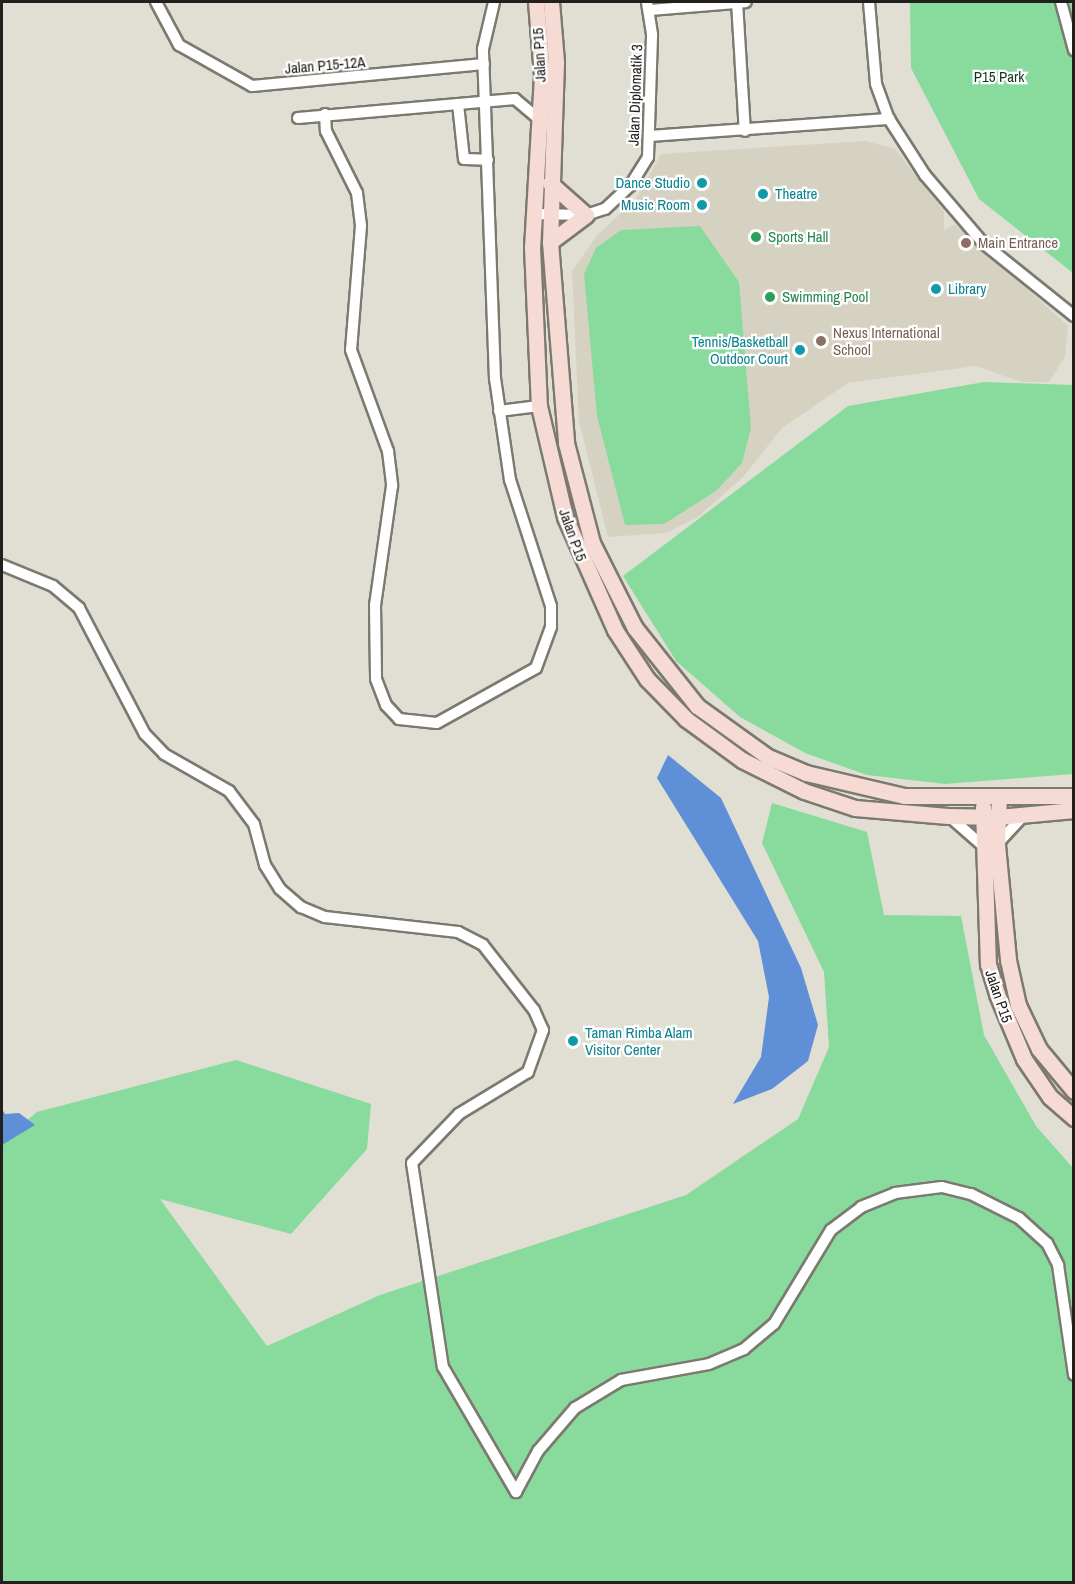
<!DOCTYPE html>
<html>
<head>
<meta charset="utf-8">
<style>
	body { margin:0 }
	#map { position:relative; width:1075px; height:1584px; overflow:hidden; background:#e1dfd4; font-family:"Archivo Narrow",sans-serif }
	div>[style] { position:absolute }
	.built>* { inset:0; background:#d6d2c1 }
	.green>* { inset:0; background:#88db9d }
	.water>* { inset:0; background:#5f8fd6 }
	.roads { filter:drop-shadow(2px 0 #7c7a70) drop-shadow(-2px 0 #7c7a70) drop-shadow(0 2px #7c7a70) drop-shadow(0 -2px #7c7a70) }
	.street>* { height:10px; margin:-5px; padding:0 5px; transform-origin:5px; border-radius:5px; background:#fff }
	.secondary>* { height:15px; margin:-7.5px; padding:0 7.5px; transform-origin:7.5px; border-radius:7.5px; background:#f6dad4 }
	.dots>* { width:16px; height:16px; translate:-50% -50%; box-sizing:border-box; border:3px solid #fff; border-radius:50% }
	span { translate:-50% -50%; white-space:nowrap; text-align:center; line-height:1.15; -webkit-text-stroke:4.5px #fff; paint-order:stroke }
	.street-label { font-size:15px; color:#21201c }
	.park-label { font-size:15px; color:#13361e }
	.culture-label { font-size:15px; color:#0d838f }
	.right { translate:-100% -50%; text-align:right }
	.left { translate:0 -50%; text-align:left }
	.leisure-label { font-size:15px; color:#27864d }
	.education-label { font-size:15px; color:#785e54 }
	.frame { position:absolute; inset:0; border:3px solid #21201c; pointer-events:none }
</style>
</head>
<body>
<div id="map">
	<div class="built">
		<div style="clip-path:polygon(866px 141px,895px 149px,944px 211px,944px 231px,955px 224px,1068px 326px,1065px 357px,1049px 382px,1021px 382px,976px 366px,848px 383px,782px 428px,744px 476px,698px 517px,666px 533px,608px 537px,579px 421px,572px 271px,598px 234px,635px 201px,661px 154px)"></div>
	</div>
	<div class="green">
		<div style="clip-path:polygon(910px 2px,1073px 2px,1073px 273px,979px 199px,911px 68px)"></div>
		<div style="clip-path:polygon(700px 226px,739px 282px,751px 428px,742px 463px,716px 491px,664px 524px,625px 525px,597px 416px,584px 274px,596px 248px,621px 230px)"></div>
		<div style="clip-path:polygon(984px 382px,1073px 385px,1073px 774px,945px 784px,867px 775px,805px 753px,740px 717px,676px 661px,623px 576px,848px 406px)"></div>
		<div style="clip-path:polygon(772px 803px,867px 832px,884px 915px,961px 916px,984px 1035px,1036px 1126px,1073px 1168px,1073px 1582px,2px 1582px,2px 1141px,37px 1112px,236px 1060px,371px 1104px,367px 1149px,291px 1234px,160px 1199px,267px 1346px,380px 1295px,686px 1195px,798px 1119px,829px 1047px,824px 972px,762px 843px)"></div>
	</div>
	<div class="water">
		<div style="clip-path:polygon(668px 755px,721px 798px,801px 968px,818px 1025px,808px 1061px,772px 1089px,733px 1104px,761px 1057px,769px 997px,758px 941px,657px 778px)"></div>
		<div style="clip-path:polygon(2px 1109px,5px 1114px,19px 1113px,35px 1125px,2px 1145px)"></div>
	</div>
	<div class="roads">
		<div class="street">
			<div style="left:156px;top:2px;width:49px;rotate:61.9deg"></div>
			<div style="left:179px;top:45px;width:84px;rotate:29.3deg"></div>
			<div style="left:252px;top:86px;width:233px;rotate:-5.4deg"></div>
			<div style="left:737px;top:2px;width:129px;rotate:86.5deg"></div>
			<div style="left:869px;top:2px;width:82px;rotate:85.1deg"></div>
			<div style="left:876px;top:84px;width:37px;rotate:70deg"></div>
			<div style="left:889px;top:119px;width:67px;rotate:57.3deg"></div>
			<div style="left:925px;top:175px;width:89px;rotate:49.5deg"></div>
			<div style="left:983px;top:243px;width:117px;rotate:38.7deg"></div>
			<div style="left:1061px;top:2px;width:50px;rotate:74.8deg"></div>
			<div style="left:649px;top:10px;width:97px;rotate:-4.7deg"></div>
			<div style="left:458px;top:104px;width:55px;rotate:83.8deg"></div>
			<div style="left:464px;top:159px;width:24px;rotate:2deg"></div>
			<div style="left:325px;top:114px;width:17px;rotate:87deg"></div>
			<div style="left:326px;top:131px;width:69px;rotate:63.4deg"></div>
			<div style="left:357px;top:193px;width:33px;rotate:83deg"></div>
			<div style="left:361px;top:226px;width:124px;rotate:94.6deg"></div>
			<div style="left:351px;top:350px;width:108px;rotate:69.9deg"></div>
			<div style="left:388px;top:451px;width:35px;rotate:83deg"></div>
			<div style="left:392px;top:486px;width:120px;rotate:98.1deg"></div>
			<div style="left:375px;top:605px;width:74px;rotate:89.2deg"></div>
			<div style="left:376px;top:679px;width:28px;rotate:69deg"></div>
			<div style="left:386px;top:705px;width:19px;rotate:47deg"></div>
			<div style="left:399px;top:719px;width:38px;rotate:6deg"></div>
			<div style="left:437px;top:723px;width:113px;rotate:-29.1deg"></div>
			<div style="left:536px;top:668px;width:44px;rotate:-69.9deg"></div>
			<div style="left:551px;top:627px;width:21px;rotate:-90deg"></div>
			<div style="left:551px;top:606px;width:133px;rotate:-108deg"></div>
			<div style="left:510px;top:480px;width:102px;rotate:-98.4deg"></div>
			<div style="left:495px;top:379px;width:330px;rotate:-92.1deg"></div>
			<div style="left:483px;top:49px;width:48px;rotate:-76.8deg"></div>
			<div style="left:298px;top:118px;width:218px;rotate:-5deg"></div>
			<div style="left:515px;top:99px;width:31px;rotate:40deg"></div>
			<div style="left:651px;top:136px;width:239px;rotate:-4.1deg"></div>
			<div style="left:534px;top:214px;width:52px;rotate:1.1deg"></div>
			<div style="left:586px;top:215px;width:20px;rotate:-18deg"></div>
			<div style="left:605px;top:209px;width:34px;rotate:-43deg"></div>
			<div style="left:630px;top:186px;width:34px;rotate:-58deg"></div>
			<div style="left:648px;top:157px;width:123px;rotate:-88.1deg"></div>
			<div style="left:652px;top:34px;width:32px;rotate:-99deg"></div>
			<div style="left:499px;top:411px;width:40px;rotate:-7.1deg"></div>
			<div style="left:2px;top:565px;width:55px;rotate:22.4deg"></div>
			<div style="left:53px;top:586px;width:34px;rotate:40deg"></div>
			<div style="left:79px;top:608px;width:142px;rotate:62.4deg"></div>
			<div style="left:145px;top:734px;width:28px;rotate:46deg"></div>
			<div style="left:164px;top:754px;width:75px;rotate:29.6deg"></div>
			<div style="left:229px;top:791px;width:41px;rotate:52.9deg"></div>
			<div style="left:254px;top:824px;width:42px;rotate:75deg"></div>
			<div style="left:265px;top:865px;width:28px;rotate:58deg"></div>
			<div style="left:280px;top:889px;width:28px;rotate:41deg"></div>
			<div style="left:301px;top:907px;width:26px;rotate:23deg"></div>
			<div style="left:325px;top:917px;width:134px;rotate:6.4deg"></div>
			<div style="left:458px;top:932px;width:28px;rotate:27deg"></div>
			<div style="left:483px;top:945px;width:83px;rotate:51.9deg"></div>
			<div style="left:534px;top:1010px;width:22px;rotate:66deg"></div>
			<div style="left:543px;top:1030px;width:45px;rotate:109.7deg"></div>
			<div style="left:528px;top:1072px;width:81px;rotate:148.7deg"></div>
			<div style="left:459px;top:1114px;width:68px;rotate:133.8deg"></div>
			<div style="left:412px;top:1163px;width:206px;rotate:81.4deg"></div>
			<div style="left:443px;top:1367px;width:145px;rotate:59.7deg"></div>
			<div style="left:950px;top:817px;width:44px;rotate:41.3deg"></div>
			<div style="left:998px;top:843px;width:35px;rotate:-47deg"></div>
			<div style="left:516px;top:1492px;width:47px;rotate:-61.8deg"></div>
			<div style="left:538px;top:1451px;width:57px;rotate:-49.3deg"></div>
			<div style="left:575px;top:1408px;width:54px;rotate:-31.3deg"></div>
			<div style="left:621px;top:1380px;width:89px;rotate:-10.3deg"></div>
			<div style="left:709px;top:1364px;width:38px;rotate:-23deg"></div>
			<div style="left:744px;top:1349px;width:39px;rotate:-40deg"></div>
			<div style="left:774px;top:1324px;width:110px;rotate:-58.8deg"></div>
			<div style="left:831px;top:1230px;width:38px;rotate:-37deg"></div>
			<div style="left:861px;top:1207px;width:37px;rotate:-22deg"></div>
			<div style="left:895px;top:1193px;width:47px;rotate:-7.3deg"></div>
			<div style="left:942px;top:1187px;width:30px;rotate:14deg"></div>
			<div style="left:971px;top:1194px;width:54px;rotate:26.6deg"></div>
			<div style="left:1019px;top:1218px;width:38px;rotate:42deg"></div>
			<div style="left:1047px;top:1243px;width:25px;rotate:63deg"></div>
			<div style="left:1058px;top:1265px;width:111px;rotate:81.7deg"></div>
		</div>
		<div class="secondary">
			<div style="left:536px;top:2px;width:73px;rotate:85.3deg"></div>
			<div style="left:542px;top:75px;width:172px;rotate:93.3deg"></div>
			<div style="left:532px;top:247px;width:159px;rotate:87.5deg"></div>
			<div style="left:539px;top:406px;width:114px;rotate:76.8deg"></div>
			<div style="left:565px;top:517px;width:124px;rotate:66.1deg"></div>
			<div style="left:615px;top:630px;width:59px;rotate:56.9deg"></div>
			<div style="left:647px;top:679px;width:56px;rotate:45.7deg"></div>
			<div style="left:686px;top:719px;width:69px;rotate:36.2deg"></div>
			<div style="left:742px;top:760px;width:69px;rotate:26.6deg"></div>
			<div style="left:804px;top:791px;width:54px;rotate:18.4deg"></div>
			<div style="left:855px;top:808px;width:93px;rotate:4.9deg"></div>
			<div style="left:948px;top:816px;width:50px;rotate:1.1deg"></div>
			<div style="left:998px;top:817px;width:17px;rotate:-87deg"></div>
			<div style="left:551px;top:2px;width:60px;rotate:85.2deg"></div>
			<div style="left:556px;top:62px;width:180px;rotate:91.9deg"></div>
			<div style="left:550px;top:242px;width:202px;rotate:85.4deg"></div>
			<div style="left:566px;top:443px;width:103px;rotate:75.4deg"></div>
			<div style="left:592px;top:543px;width:95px;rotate:63.2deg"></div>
			<div style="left:635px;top:628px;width:100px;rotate:51.5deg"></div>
			<div style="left:697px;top:706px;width:87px;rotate:35.7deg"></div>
			<div style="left:768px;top:757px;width:41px;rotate:22.8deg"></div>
			<div style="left:806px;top:773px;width:101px;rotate:13.2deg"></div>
			<div style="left:904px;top:796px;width:170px"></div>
			<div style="left:550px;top:183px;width:48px;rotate:41.6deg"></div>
			<div style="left:586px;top:215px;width:45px;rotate:143.1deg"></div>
			<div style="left:983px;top:807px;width:157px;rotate:88.2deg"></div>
			<div style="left:988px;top:964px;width:31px;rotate:73deg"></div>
			<div style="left:997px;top:994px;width:70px;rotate:67.4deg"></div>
			<div style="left:1024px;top:1059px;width:46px;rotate:55.6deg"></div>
			<div style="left:1050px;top:1097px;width:32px;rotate:41deg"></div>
			<div style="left:1074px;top:810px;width:76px;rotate:174.7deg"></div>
			<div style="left:998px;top:817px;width:28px;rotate:92deg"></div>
			<div style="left:997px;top:845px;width:116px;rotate:84.5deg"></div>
			<div style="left:1008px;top:960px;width:46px;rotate:77.5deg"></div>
			<div style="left:1018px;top:1005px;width:49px;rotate:64.5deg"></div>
			<div style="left:1039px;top:1049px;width:55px;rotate:50.2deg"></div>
		</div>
	</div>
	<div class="dots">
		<div style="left:702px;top:183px;background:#0f9aa8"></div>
		<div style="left:763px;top:194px;background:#0f9aa8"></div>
		<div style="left:702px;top:205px;background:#0f9aa8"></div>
		<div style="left:756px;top:237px;background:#2e9e5b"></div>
		<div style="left:966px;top:243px;background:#8d6e63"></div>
		<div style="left:936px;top:289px;background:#0f9aa8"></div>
		<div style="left:770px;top:297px;background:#2e9e5b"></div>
		<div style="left:821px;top:341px;background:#8d6e63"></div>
		<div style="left:800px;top:350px;background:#0f9aa8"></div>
		<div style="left:573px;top:1041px;background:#0f9aa8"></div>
	</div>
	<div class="street-label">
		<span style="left:539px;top:55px;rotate:-93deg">Jalan P15</span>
		<span style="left:325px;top:65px;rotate:-5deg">Jalan P15-12A</span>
		<span style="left:635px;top:95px;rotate:-88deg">Jalan Diplomatik 3</span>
		<span style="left:573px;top:535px;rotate:70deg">Jalan P15</span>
		<span style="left:999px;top:996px;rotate:71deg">Jalan P15</span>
	</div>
	<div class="park-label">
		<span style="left:999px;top:77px">P15 Park</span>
	</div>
	<div class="culture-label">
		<span class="right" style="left:690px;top:183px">Dance Studio</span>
		<span class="left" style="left:775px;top:194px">Theatre</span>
		<span class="right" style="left:690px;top:205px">Music Room</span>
		<span class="left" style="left:948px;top:289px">Library</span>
		<span class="right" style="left:788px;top:350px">Tennis/Basketball<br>Outdoor Court</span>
		<span class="left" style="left:585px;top:1041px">Taman Rimba Alam<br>Visitor Center</span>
	</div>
	<div class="leisure-label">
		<span class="left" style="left:768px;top:237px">Sports Hall</span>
		<span class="left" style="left:782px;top:297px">Swimming Pool</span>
	</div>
	<div class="education-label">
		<span class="left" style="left:978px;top:243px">Main Entrance</span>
		<span class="left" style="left:833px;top:341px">Nexus International<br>School</span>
	</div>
	<div class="frame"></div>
</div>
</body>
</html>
